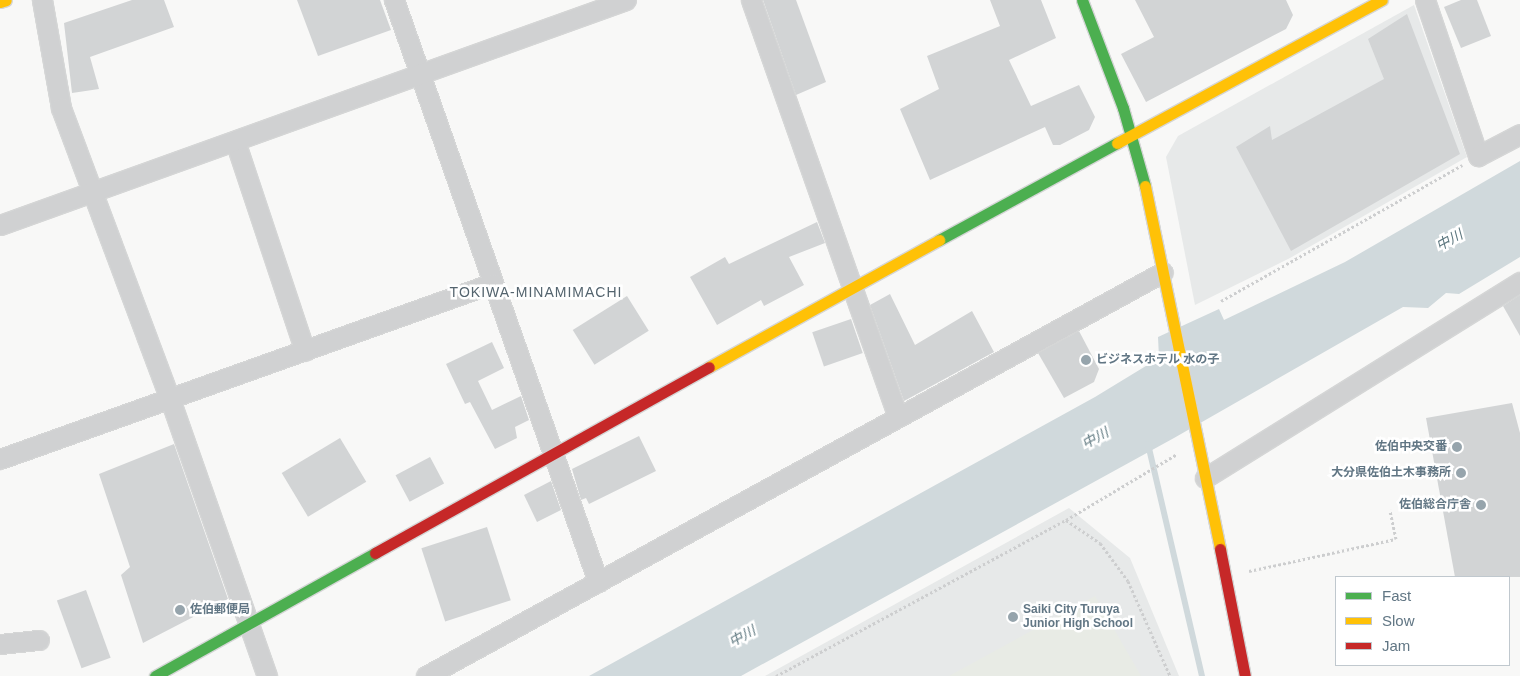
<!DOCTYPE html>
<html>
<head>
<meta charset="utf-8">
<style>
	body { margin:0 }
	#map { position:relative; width:1520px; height:676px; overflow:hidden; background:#f8f8f7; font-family:Arial,"Noto Sans JP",sans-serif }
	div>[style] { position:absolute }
	.built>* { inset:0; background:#e7e9e9 }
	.green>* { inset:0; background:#e8ebe5 }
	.water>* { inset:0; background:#d0d9dc }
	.stream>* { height:6px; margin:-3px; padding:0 3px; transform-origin:3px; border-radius:3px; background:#d0d9dc }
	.building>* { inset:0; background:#d2d4d5; transform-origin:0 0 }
	.path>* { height:3px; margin-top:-1.5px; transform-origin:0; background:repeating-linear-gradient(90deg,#cdcecf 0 2.5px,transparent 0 5px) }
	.roads { filter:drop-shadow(1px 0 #d5d6d6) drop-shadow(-1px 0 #d5d6d6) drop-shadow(0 1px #d5d6d6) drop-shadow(0 -1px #d5d6d6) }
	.street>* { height:19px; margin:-9.5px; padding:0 9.5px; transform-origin:9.5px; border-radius:9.5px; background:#d0d1d2 }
	.fast>* { height:11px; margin:-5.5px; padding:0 5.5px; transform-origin:5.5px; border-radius:5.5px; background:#4caf50 }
	.slow>* { height:11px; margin:-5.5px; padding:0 5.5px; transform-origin:5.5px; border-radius:5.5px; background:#ffc107 }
	.jam>* { height:11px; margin:-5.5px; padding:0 5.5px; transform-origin:5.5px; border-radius:5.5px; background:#c62828 }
	.dots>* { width:14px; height:14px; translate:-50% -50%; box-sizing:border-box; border:2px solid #fff; border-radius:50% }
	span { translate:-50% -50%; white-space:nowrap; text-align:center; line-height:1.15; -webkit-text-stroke:5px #fff; paint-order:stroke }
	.poi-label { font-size:12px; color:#617684; font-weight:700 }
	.left { translate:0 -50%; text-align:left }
	.right { translate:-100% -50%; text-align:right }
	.water-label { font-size:14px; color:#5c767e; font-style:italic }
	.neighbourhood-label { font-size:14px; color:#54646e; letter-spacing:1px }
	.legend { position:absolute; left:1335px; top:576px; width:175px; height:90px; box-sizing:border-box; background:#fff; border:1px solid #c0c8ce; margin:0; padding:6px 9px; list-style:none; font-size:15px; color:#617684 }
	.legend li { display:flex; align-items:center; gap:10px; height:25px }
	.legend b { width:25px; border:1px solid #c0c8ce }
</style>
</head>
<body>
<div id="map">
	<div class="built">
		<div style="clip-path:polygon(1414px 5px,1467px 157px,1290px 258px,1195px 305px,1166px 157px,1178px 136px)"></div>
		<div style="clip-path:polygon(1069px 508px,1130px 558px,1179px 676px,765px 676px)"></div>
	</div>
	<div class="green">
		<div style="clip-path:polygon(1095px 596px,1141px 676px,949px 676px)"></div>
	</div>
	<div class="water">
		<div style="clip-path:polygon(1520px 161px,1520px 257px,1459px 294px,1446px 293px,1428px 308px,1403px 307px,1174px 438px,741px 676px,589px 676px,1095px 397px,1159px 358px,1158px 337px,1219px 309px,1224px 320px,1345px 262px)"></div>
	</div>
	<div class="stream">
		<div style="left:1148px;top:444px;width:238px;rotate:76.9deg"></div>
	</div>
	<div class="building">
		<div style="clip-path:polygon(132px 0,164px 0,174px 27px,90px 57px,99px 89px,72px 93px,64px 23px)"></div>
		<div style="clip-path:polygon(297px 0,380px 0,391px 30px,318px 56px)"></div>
		<div style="clip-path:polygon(763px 0,796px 0,826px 82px,796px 95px)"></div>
		<div style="clip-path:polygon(990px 0,1041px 0,1056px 38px,1009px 60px,1031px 106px,1079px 85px,1095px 117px,1089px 130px,1060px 145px,1053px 145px,1045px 127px,930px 180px,900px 109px,939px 89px,927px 56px,1000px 26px)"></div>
		<div style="clip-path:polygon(1135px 0,1286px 0,1293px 15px,1286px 29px,1146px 102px,1121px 54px,1154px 37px)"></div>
		<div style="clip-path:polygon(1461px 0,1477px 0,1491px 36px,1461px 48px,1444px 7px)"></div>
		<div style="clip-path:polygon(1407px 14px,1460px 154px,1291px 251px,1236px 147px,1270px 126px,1272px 140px,1384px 79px,1368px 39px)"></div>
		<div style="clip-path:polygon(817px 222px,825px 243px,789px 257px,804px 285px,764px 306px,761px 300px,717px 325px,690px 277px,725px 257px,729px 264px)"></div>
		<div style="clip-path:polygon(890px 294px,915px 345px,972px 311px,994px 352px,904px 401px,870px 305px)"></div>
		<div style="clip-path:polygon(1520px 295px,1520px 336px,1503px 306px)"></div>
		<div style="left:627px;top:296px;width:41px;height:64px;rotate:58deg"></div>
		<div style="left:851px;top:319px;width:36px;height:41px;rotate:71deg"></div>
		<div style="clip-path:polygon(1079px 331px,1099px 369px,1094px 382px,1064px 398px,1038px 353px)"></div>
		<div style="clip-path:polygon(492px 342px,504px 368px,478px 381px,492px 410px,521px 396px,529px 420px,515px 427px,517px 438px,495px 449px,470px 402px,465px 404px,446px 364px)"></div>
		<div style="clip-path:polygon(1512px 403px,1520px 433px,1520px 577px,1455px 577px,1426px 418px)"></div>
		<div style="clip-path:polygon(639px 436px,656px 471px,589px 504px,586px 498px,581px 500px,572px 469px)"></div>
		<div style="left:340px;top:438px;width:51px;height:68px;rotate:59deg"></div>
		<div style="clip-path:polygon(174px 444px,228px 599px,143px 643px,121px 575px,130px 567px,99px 474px)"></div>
		<div style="left:430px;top:457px;width:30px;height:39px;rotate:62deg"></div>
		<div style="clip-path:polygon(551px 481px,561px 510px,537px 522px,524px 495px)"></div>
		<div style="left:487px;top:527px;width:77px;height:69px;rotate:72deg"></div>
		<div style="left:86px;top:590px;width:72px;height:31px;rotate:70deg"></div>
	</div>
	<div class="path">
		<div style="left:1221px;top:301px;width:277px;rotate:-29.4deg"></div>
		<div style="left:1066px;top:520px;width:129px;rotate:-30.7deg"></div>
		<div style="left:1249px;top:571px;width:150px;rotate:-12.3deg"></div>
		<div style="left:1396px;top:539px;width:30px;rotate:-102deg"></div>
		<div style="left:776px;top:676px;width:329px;rotate:-28.3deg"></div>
		<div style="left:1066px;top:520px;width:41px;rotate:34.1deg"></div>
		<div style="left:1100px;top:543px;width:47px;rotate:53.6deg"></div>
		<div style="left:1128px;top:581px;width:104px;rotate:66.1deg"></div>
	</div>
	<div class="roads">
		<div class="street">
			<div style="left:42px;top:0;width:110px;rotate:80deg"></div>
			<div style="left:61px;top:108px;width:311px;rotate:69.5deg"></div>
			<div style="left:170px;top:399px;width:293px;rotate:70.7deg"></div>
			<div style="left:394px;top:0;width:617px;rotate:70.68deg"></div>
			<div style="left:751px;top:0;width:442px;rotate:70.6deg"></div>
			<div style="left:1425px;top:0;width:165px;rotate:71.2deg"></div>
			<div style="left:1478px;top:156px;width:47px;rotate:-27.6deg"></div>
			<div style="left:235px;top:141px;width:221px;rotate:71.6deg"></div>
			<div style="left:0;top:225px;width:665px;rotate:-19.77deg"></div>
			<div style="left:0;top:459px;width:523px;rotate:-19.65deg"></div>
			<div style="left:1205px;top:478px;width:371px;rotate:-31.9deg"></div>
			<div style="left:0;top:644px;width:39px;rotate:-6deg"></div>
			<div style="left:426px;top:676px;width:840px;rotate:-28.73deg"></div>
		</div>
		<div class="fast">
			<div style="left:1082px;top:0;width:116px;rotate:69.2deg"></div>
			<div style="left:1123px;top:108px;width:81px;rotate:74.2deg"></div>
			<div style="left:939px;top:240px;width:203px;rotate:-28.6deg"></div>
			<div style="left:155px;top:676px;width:252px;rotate:-29.2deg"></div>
		</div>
		<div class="slow">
			<div style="left:0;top:2px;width:6px;rotate:-18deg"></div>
			<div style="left:1117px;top:143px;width:301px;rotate:-28.4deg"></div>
			<div style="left:1145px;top:186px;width:371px;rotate:78.3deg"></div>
			<div style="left:709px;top:367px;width:263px;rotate:-28.9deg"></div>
		</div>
		<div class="jam">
			<div style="left:1220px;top:549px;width:129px;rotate:78.9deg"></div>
			<div style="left:375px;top:553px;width:382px;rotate:-29.1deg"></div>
		</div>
	</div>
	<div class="dots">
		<div style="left:1086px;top:360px;background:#96a4ac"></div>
		<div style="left:1457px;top:447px;background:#96a4ac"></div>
		<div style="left:1461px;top:473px;background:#96a4ac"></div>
		<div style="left:1481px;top:505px;background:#96a4ac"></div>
		<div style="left:180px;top:610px;background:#96a4ac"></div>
		<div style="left:1013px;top:617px;background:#96a4ac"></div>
	</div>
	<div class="poi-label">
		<span class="left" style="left:1096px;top:360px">ビジネスホテル 水の子</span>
		<span class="right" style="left:1447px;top:447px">佐伯中央交番</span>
		<span class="right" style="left:1451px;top:473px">大分県佐伯土木事務所</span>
		<span class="right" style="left:1471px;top:505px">佐伯総合庁舎</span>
		<span class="left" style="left:190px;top:610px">佐伯郵便局</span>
		<span class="left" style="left:1023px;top:617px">Saiki City Turuya<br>Junior High School</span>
	</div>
	<div class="water-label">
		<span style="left:1449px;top:240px;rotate:-29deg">中川</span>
		<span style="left:1095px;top:438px;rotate:-29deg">中川</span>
		<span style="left:742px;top:636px;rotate:-29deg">中川</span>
	</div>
	<div class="neighbourhood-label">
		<span style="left:536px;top:292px">TOKIWA-MINAMIMACHI</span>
	</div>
	<ul class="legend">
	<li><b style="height:6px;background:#4caf50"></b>Fast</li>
	<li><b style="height:6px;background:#ffc107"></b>Slow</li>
	<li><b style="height:6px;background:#c62828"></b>Jam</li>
	</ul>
</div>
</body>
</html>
